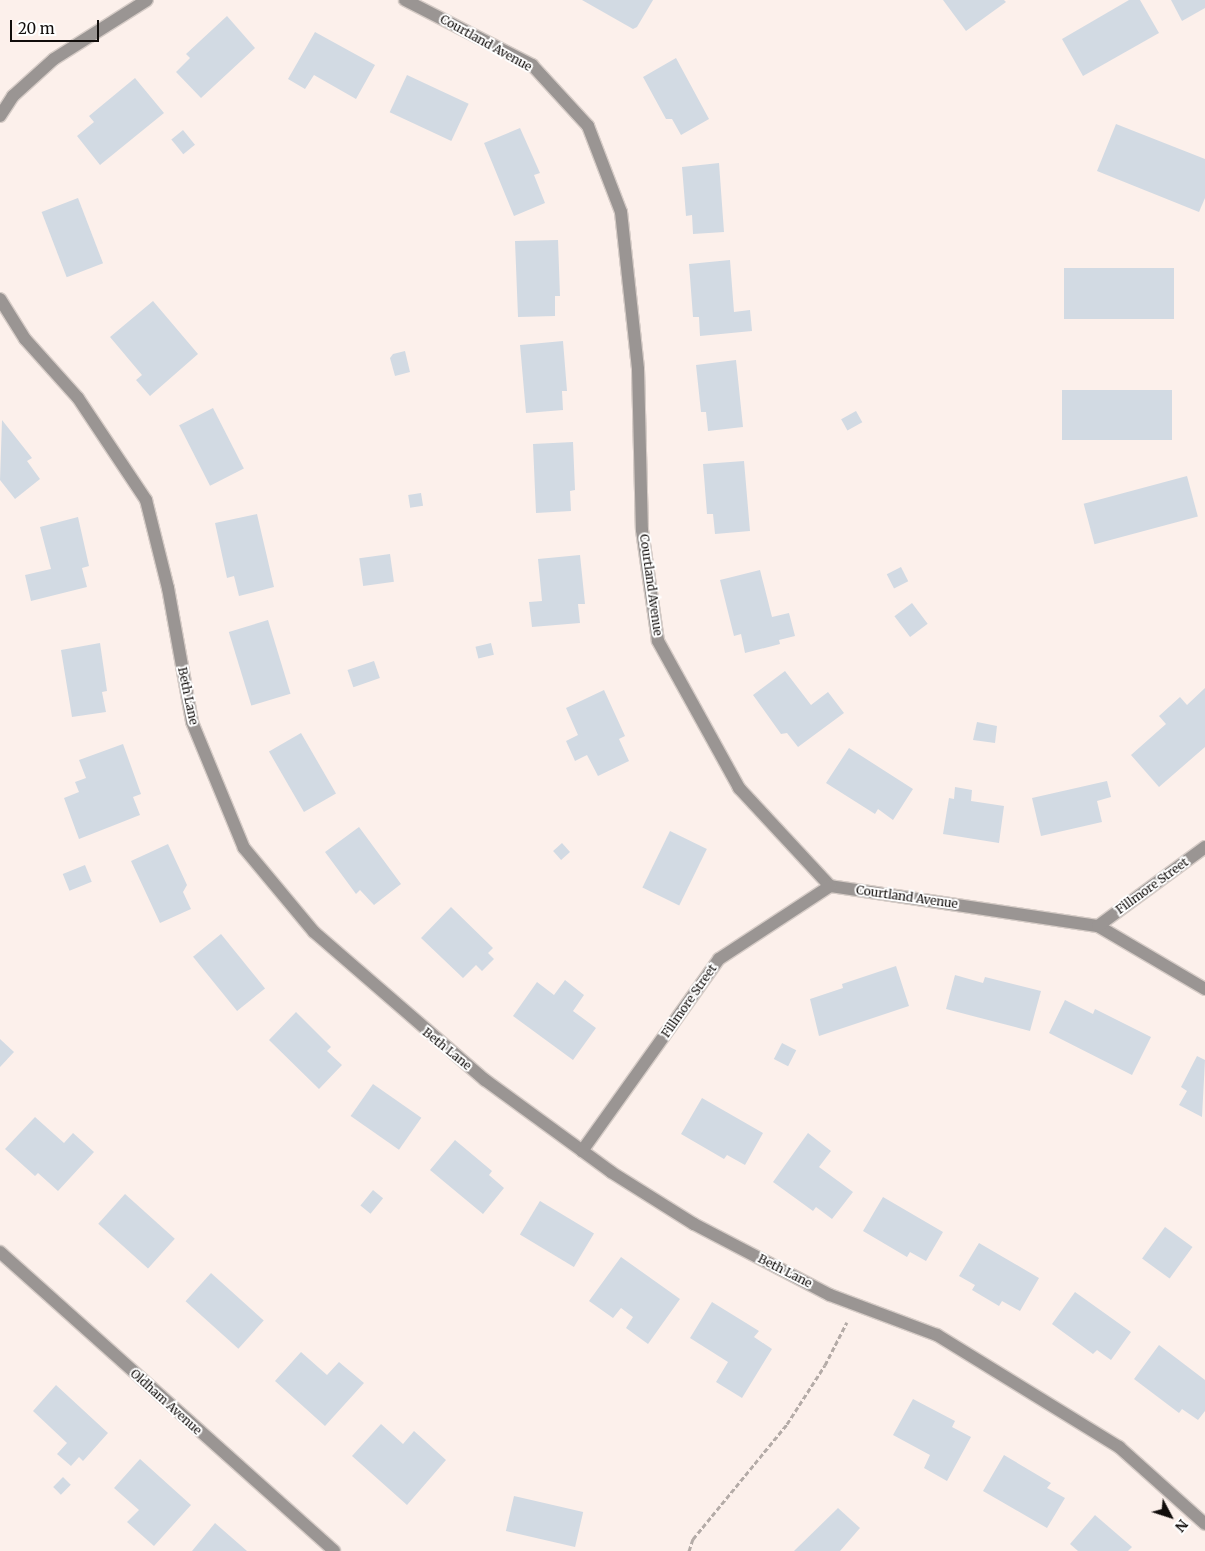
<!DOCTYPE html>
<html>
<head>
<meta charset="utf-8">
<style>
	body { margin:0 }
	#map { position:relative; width:1205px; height:1551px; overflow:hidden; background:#fcf0eb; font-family:Merriweather,serif }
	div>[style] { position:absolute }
	.building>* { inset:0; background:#d2dae3; transform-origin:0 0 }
	.path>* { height:3px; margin-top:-1.5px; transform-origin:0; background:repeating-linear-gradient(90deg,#b4aba7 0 5px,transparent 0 7.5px) }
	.roads { filter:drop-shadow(1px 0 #d6ccc7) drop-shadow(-1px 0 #d6ccc7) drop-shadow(0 1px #d6ccc7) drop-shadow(0 -1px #d6ccc7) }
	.street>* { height:12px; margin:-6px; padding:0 6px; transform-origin:6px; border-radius:6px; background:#9a9593 }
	span { translate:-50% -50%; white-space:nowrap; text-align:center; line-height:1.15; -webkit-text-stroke:4px #fff; paint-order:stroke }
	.street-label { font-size:12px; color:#110d0b }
	.north { position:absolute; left:1145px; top:1491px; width:50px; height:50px; -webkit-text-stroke:4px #fff; paint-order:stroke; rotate:130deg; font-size:14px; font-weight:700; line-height:20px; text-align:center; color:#110d0b }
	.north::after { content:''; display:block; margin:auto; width:18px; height:22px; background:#110d0b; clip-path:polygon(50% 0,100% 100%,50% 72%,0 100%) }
	.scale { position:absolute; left:10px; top:20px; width:89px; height:22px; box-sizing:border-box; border:2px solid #110d0b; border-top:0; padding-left:6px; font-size:15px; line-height:18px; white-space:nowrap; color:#110d0b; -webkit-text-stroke:4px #fff; paint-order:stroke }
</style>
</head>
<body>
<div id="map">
	<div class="building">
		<div style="clip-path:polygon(582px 0,653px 0,637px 27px,633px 29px)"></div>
		<div style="clip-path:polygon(943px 0,1004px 0,1006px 2px,966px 31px)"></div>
		<div style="clip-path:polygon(1129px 0,1140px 0,1159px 33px,1083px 76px,1062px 39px)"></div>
		<div style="clip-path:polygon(1171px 0,1205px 0,1205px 8px,1182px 21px)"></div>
		<div style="clip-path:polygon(227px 16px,255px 48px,201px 98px,176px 72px,190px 58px,186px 54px)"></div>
		<div style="clip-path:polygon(315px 32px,375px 65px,356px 99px,314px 75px,305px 89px,288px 79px)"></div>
		<div style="clip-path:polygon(676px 58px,709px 119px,681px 135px,672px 119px,666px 119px,643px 77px)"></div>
		<div style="left:407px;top:75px;width:68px;height:41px;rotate:25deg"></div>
		<div style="clip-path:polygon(135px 78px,164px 113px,100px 165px,77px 136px,94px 122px,89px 116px)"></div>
		<div style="clip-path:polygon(1116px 124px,1205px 159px,1205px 198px,1199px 212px,1097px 171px)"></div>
		<div style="clip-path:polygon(520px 128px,540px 173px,534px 175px,545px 203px,514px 216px,484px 143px)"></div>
		<div style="left:183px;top:130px;width:19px;height:15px;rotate:51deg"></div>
		<div style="clip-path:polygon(719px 163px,724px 232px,693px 234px,692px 215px,686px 216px,682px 167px)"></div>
		<div style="left:78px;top:198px;width:70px;height:39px;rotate:69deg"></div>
		<div style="clip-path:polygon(558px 240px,560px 296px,555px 296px,555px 316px,518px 317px,515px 241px)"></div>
		<div style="clip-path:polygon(730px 260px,734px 312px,750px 310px,752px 331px,700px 336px,699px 317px,693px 317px,689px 264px)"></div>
		<div style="left:1174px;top:268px;width:51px;height:110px;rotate:90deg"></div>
		<div style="clip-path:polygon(153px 301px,198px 354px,150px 396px,136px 380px,142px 375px,110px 337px)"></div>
		<div style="clip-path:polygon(563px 341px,567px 391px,562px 391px,563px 410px,526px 413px,520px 345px)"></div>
		<div style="clip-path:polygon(405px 351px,410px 372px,395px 376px,390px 358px,393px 354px)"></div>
		<div style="clip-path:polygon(736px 360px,743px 427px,708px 431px,706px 412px,701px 412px,696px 365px)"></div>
		<div style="left:1172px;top:390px;width:50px;height:110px;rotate:90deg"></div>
		<div style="left:213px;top:408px;width:68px;height:38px;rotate:63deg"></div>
		<div style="left:856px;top:411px;width:13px;height:17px;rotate:61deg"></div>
		<div style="clip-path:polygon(2px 420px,32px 458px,27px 461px,40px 479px,15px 499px,0 480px)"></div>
		<div style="clip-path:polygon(573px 442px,575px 490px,570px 491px,571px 511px,536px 513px,533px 444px)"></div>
		<div style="clip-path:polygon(744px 461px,750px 531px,715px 534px,713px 514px,707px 514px,703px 464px)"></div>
		<div style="left:1187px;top:476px;width:42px;height:107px;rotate:75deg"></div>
		<div style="left:421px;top:493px;width:13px;height:13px;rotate:81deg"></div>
		<div style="clip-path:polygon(257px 514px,274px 587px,239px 596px,234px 576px,227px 578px,215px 523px)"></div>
		<div style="clip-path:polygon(78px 517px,89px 566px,82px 568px,87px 587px,31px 601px,25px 575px,51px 569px,40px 527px)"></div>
		<div style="left:390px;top:554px;width:28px;height:31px;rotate:82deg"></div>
		<div style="clip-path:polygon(580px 555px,585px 604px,578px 604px,580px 623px,532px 627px,529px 602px,542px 601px,538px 559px)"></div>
		<div style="left:901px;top:567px;width:16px;height:16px;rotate:63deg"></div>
		<div style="clip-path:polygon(760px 570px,772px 617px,789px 613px,795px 636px,779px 640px,780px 644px,745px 653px,741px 634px,734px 636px,720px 580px)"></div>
		<div style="left:912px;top:603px;width:26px;height:22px;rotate:53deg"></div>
		<div style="left:268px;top:620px;width:77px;height:41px;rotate:73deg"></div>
		<div style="clip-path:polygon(100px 643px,107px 691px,102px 692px,106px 712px,72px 717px,61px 650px)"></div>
		<div style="left:491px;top:643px;width:12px;height:16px;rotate:76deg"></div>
		<div style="left:374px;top:661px;width:18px;height:28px;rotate:71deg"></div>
		<div style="clip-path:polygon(785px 671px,811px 705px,828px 692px,844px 713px,798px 747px,787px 733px,781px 734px,753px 695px)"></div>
		<div style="clip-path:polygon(1205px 688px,1205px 747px,1159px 787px,1131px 755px,1166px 724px,1159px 716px,1180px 697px,1187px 705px)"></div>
		<div style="clip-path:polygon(604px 690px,625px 736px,619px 739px,629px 761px,598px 776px,587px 755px,575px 761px,566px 741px,578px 735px,566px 708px)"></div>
		<div style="clip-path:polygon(977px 722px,997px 726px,995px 743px,973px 740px)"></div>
		<div style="left:301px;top:733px;width:70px;height:37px;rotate:60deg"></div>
		<div style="clip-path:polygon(123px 744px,141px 794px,133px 797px,140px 815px,79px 839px,64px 798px,79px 792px,75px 782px,86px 778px,79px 760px)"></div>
		<div style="clip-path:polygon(849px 748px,913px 789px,893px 820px,878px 809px,875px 814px,826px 783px)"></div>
		<div style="clip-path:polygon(1107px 781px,1111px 797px,1097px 801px,1102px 822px,1041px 836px,1032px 798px)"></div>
		<div style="clip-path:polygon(955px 787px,972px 790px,971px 801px,1004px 806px,999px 843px,943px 834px,949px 798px,954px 799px)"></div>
		<div style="clip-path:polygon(359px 827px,401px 884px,374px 905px,360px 890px,356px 894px,325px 852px)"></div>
		<div style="left:670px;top:831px;width:41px;height:63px;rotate:26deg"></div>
		<div style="left:562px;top:843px;width:12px;height:12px;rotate:48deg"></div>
		<div style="clip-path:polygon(168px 844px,187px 885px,183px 892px,191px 909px,160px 923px,131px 861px)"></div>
		<div style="left:85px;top:865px;width:18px;height:24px;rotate:68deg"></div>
		<div style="clip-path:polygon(451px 907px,493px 948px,488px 953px,494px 959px,482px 971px,476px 965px,463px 978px,421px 938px)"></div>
		<div style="left:221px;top:934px;width:70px;height:36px;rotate:51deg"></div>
		<div style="clip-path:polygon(896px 966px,909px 1006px,819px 1036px,810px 999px,843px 988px,842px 984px)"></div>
		<div style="clip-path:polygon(955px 975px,983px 983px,985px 977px,1041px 991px,1030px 1031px,946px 1009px)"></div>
		<div style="clip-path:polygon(565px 980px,584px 995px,573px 1011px,596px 1028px,573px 1060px,513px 1016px,537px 982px,554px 995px)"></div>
		<div style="clip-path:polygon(1065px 1000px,1093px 1014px,1095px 1009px,1151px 1037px,1132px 1075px,1049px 1033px)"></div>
		<div style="clip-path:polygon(296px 1012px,331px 1047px,327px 1051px,342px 1065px,319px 1089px,269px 1040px)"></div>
		<div style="clip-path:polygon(0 1039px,14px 1052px,0 1067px)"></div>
		<div style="left:782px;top:1043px;width:16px;height:18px;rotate:27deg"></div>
		<div style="clip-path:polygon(1197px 1056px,1205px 1060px,1202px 1117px,1179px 1105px,1187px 1091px,1181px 1087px)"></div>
		<div style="left:373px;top:1084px;width:59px;height:39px;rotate:35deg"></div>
		<div style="clip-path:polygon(702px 1098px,763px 1133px,745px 1165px,727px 1155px,724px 1159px,681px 1134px)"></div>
		<div style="clip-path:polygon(35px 1117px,64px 1143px,73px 1133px,94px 1152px,58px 1191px,38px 1173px,35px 1176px,5px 1149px)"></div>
		<div style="clip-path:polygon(808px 1133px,831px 1151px,819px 1167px,853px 1192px,832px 1219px,816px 1207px,813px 1211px,773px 1182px)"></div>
		<div style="clip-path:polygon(455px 1140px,492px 1171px,489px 1175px,504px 1188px,483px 1214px,430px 1170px)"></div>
		<div style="left:373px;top:1190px;width:13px;height:20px;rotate:39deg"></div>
		<div style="left:125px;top:1194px;width:67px;height:40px;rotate:42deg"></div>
		<div style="clip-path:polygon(883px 1197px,943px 1232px,926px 1261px,910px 1252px,907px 1257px,863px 1231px)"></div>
		<div style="left:540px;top:1201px;width:63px;height:39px;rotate:31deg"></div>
		<div style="left:1165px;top:1227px;width:34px;height:39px;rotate:36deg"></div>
		<div style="clip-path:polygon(979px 1243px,1039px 1278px,1020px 1311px,1002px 1301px,999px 1306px,972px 1290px,975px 1285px,959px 1276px)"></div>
		<div style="clip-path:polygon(621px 1257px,680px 1299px,648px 1344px,626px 1328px,633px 1317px,621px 1308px,613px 1318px,589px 1301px)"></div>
		<div style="left:211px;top:1273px;width:71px;height:38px;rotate:42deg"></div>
		<div style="clip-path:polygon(1075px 1292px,1131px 1332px,1111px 1360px,1097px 1350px,1093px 1354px,1052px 1324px)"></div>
		<div style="clip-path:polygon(712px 1302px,759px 1331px,754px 1337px,772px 1349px,742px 1398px,716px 1382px,728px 1362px,690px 1338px)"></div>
		<div style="clip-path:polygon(1159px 1345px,1205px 1380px,1205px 1411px,1198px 1420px,1182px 1409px,1179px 1413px,1134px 1379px)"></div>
		<div style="clip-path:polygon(301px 1352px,327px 1375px,339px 1362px,364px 1383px,325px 1426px,275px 1381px)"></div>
		<div style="clip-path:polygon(56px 1385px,108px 1433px,83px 1461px,79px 1457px,71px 1466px,57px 1454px,67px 1443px,33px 1411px)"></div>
		<div style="clip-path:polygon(913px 1399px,955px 1421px,952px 1427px,971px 1437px,947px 1481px,924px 1468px,930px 1455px,893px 1435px)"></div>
		<div style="clip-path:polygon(381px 1424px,403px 1444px,414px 1431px,446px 1460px,407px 1505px,352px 1456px)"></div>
		<div style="clip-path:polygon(1004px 1455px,1051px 1483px,1047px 1488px,1065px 1498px,1047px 1528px,983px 1491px)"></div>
		<div style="clip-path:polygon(140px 1459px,191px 1505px,154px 1546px,127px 1522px,139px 1510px,114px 1488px)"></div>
		<div style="left:63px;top:1477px;width:11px;height:14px;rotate:45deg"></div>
		<div style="left:514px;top:1496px;width:71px;height:36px;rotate:13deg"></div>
		<div style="clip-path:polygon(838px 1508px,860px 1528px,840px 1551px,794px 1551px)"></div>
		<div style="clip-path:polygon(1095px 1515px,1132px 1547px,1128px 1551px,1078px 1551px,1070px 1544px)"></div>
		<div style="clip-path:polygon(215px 1523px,247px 1551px,192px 1551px)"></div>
	</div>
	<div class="path">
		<div style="left:689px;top:1551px;width:13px;rotate:-72deg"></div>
		<div style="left:693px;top:1539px;width:149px;rotate:-50.7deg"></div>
		<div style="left:787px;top:1424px;width:70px;rotate:-57.2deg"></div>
		<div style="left:825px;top:1365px;width:48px;rotate:-62.9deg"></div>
	</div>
	<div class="roads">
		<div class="street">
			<div style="left:405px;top:0;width:143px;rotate:27.1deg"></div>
			<div style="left:532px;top:65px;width:83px;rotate:47.4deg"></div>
			<div style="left:588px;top:126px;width:92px;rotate:69deg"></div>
			<div style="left:621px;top:212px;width:158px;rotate:83.8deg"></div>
			<div style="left:638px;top:369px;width:161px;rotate:88.6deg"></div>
			<div style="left:642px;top:530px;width:112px;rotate:81.8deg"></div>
			<div style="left:658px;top:641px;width:168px;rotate:61.1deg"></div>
			<div style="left:739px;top:788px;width:134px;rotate:47.1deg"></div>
			<div style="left:830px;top:886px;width:271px;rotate:8.5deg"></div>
			<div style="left:1098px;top:926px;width:124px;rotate:30.5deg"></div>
			<div style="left:0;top:116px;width:24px;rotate:-57deg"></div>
			<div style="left:13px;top:96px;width:55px;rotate:-42.1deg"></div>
			<div style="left:54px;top:59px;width:110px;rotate:-32.4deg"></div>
			<div style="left:0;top:299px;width:47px;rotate:58deg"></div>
			<div style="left:25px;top:339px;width:79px;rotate:48.1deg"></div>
			<div style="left:78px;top:398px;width:123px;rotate:56.3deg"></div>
			<div style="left:146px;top:500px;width:91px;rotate:76deg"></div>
			<div style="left:168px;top:588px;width:136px;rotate:79.8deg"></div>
			<div style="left:192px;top:722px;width:136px;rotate:67.6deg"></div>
			<div style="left:244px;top:848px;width:109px;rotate:50.2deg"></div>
			<div style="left:314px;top:932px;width:226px;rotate:40.9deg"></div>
			<div style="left:485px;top:1080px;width:156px;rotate:36.1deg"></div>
			<div style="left:611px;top:1172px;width:98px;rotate:32.1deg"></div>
			<div style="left:694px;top:1224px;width:153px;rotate:27.6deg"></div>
			<div style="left:830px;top:1295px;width:114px;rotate:20.5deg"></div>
			<div style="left:937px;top:1335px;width:214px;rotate:31.6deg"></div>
			<div style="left:1119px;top:1447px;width:115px;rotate:41.8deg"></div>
			<div style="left:1098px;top:926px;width:133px;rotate:-36.4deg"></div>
			<div style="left:582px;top:1151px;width:236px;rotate:-54.5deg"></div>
			<div style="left:719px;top:959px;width:133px;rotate:-33.3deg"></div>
			<div style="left:0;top:1252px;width:448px;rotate:41.8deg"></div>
		</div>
	</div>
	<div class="street-label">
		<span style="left:486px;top:43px;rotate:29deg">Courtland Avenue</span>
		<span style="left:651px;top:585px;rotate:82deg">Courtland Avenue</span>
		<span style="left:188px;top:696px;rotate:78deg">Beth Lane</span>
		<span style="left:1152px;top:886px;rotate:-36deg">Fillmore Street</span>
		<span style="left:907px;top:897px;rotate:8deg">Courtland Avenue</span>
		<span style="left:689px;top:1001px;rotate:-55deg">Fillmore Street</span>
		<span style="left:447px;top:1049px;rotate:39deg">Beth Lane</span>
		<span style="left:785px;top:1271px;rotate:27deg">Beth Lane</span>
		<span style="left:166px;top:1402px;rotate:42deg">Oldham Avenue</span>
	</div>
	<div class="north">N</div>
	<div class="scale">20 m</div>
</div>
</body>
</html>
